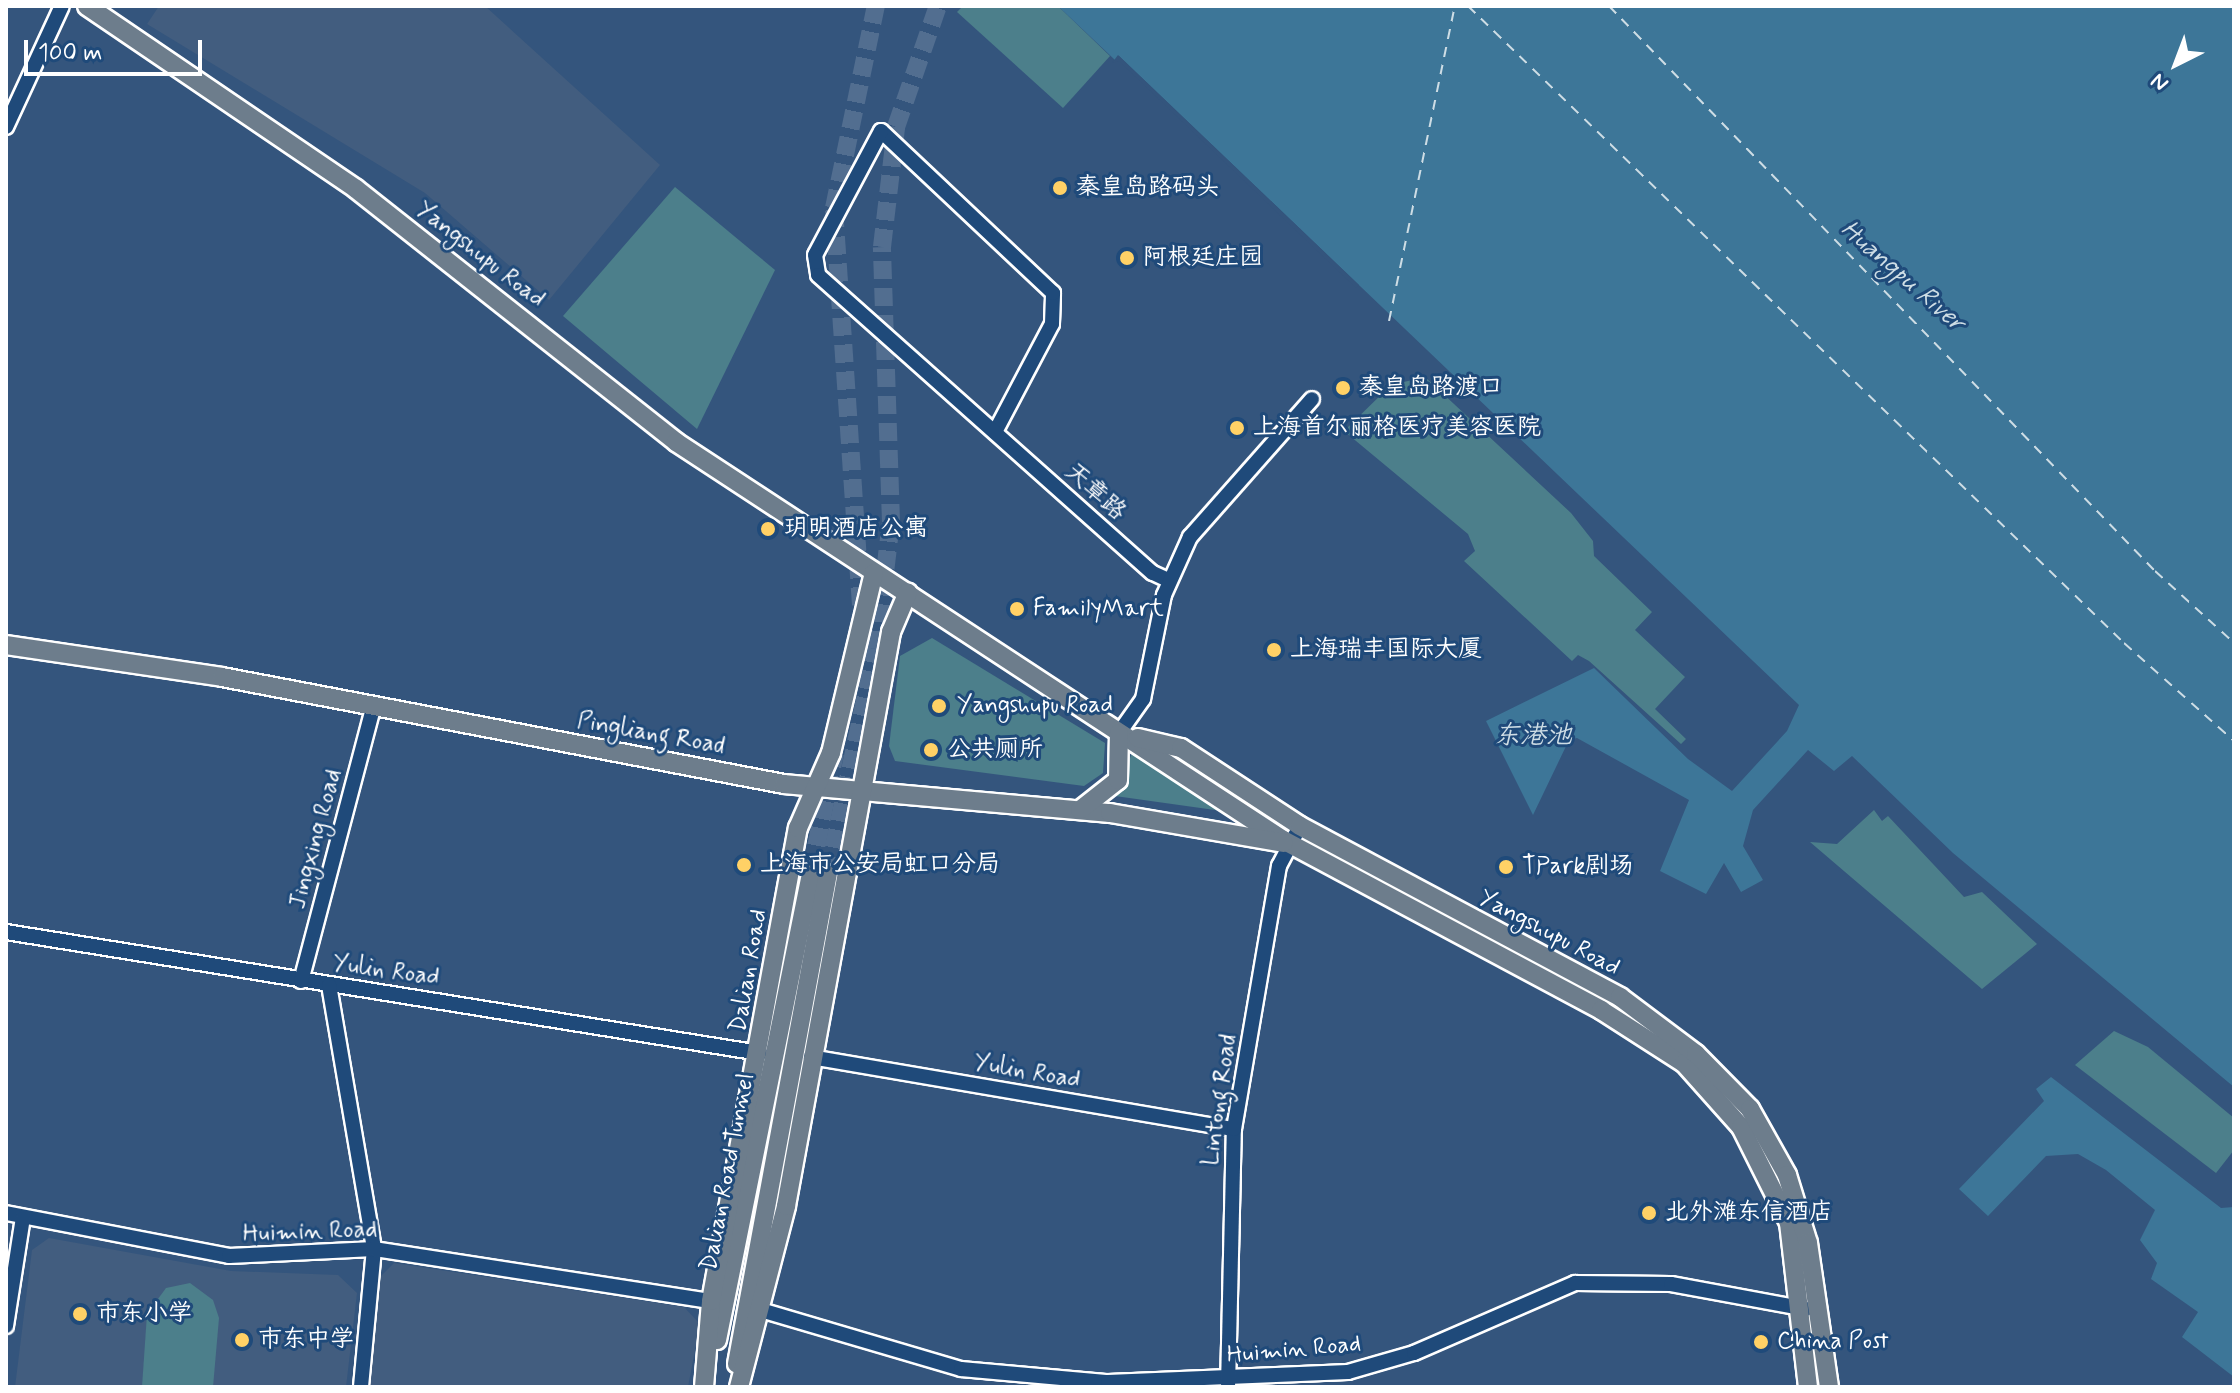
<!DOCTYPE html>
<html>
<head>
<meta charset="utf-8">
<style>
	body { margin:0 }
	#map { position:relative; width:2240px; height:1393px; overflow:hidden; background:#34557d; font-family:Mynerve,"LXGW WenKai TC",sans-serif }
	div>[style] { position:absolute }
	.built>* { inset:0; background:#425d7f }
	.green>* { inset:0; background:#4c7f8b }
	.water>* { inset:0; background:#3d7698 }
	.pier>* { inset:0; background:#34557d }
	.ferry>* { height:2px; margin-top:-1px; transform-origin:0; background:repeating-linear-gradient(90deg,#cedde5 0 10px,transparent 0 18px) }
	.major-tunnel>* { height:18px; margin-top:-9px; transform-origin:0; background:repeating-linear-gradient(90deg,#526e90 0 18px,transparent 0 27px) }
	.roads { filter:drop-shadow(2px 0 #fff) drop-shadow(-2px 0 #fff) drop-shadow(0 2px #fff) drop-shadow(0 -2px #fff) }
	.minor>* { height:14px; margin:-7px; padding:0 7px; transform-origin:7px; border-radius:7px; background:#1f4a7a }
	.major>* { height:18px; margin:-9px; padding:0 9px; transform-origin:9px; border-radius:9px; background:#6d7d8c }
	.dots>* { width:22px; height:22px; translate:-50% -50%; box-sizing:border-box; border:4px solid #1f4a7a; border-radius:50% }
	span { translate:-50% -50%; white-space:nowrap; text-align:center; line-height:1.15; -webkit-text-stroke:6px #1f4a7a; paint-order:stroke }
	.poi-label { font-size:24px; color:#fff }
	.left { translate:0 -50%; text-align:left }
	.street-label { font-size:24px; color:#fff }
	.water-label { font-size:26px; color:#cedde5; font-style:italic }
	.frame { position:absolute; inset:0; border:8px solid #fff; pointer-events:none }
	.north { position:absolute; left:2136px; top:24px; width:80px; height:80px; -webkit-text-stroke:6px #1f4a7a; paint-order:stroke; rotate:222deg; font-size:22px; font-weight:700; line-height:32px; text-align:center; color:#fff }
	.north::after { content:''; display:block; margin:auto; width:28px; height:36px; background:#fff; clip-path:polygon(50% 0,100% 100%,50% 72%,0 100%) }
	.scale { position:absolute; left:24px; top:40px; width:178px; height:36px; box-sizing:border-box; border:4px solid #fff; border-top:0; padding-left:10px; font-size:24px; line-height:28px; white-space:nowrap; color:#fff; -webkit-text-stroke:6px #1f4a7a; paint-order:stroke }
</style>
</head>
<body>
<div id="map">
	<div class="built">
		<div style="clip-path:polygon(159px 6px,485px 6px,660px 165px,549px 300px,425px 193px,147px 24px)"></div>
		<div style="clip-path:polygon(49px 1238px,231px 1271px,338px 1275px,357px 1293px,346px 1387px,15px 1387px,32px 1250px)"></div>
		<div style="clip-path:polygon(394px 1263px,684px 1307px,700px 1324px,688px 1387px,369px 1387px,378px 1279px)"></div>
	</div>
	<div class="green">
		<div style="clip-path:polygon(963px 6px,1058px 6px,1110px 56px,1063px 108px,957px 12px)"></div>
		<div style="clip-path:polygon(675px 187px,775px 270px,697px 429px,563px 316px)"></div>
		<div style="clip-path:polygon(1425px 377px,1571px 513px,1593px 541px,1594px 556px,1652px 612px,1635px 630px,1685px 677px,1655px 709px,1686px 739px,1681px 744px,1589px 661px,1578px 655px,1572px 661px,1464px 561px,1475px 551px,1468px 534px,1344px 431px,1391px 385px)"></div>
		<div style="clip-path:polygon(932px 638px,1105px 743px,1103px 773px,1084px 786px,895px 761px,889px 746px,900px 656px)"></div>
		<div style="clip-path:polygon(1132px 753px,1229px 812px,1115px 796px)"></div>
		<div style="clip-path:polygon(1874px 810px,1882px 821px,1888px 816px,1964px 897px,1982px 892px,2037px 944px,1982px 989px,1810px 842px,1837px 844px)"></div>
		<div style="clip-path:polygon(2114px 1031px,2148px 1047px,2234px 1118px,2234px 1150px,2216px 1173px,2075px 1065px)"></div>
		<div style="clip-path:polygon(190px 1283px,213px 1300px,219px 1318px,213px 1387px,142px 1387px,147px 1314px,166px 1288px)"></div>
	</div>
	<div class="water">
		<div style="clip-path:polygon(1058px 6px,2234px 6px,2234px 1087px,1953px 853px,1852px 756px,1834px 771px,1808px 750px,1753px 810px,1743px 846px,1763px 880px,1741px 892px,1724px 863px,1706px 894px,1660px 871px,1689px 800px,1577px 738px,1569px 740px,1533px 815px,1486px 721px,1594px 668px,1688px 759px,1732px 791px,1787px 731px,1799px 705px,1119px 56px,1115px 60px)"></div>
		<div style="clip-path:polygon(2051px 1077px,2221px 1208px,2234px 1207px,2234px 1377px,2182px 1337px,2198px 1312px,2151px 1279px,2157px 1263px,2140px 1240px,2155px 1210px,2106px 1170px,2078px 1154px,2046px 1156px,1988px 1216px,1959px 1189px,2044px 1101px,2036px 1089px)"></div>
	</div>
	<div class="pier">
		<div style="clip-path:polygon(1118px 55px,1359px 285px,1356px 288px,1119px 61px,1112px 63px)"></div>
	</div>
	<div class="ferry">
		<div style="left:1468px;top:6px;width:914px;rotate:44.16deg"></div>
		<div style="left:2124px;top:643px;width:147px;rotate:41.7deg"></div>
		<div style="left:1609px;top:6px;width:786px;rotate:45.98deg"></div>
		<div style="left:2155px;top:571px;width:107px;rotate:42.3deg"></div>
		<div style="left:1389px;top:321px;width:322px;rotate:-78.2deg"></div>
	</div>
	<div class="major-tunnel">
		<div style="left:861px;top:605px;width:398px;rotate:-93.9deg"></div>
		<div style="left:834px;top:208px;width:206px;rotate:-78.3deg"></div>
		<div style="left:811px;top:872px;width:121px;rotate:-78.6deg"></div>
		<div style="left:828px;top:874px;width:230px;rotate:-78deg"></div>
		<div style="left:876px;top:649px;width:128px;rotate:-83.3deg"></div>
		<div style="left:891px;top:522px;width:275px;rotate:-91.9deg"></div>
		<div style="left:882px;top:247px;width:121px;rotate:-83.3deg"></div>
		<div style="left:896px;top:127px;width:128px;rotate:-70.9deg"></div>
	</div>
	<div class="roads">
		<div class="minor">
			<div style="left:6px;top:127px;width:133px;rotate:-65.2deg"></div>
			<div style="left:995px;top:432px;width:122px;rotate:-62.2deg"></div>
			<div style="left:1052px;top:324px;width:31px;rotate:-88deg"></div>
			<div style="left:1053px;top:293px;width:236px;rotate:-136.7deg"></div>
			<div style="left:881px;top:131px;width:140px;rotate:118deg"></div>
			<div style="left:815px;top:255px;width:20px;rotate:81deg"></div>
			<div style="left:818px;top:275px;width:448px;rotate:41.7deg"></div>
			<div style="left:1153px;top:573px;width:17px;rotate:25deg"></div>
			<div style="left:1119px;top:733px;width:42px;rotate:-54.8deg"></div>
			<div style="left:1143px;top:699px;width:106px;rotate:-78.6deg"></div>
			<div style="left:1164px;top:595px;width:64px;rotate:-65.9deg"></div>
			<div style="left:1190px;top:537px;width:184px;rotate:-48.5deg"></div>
			<div style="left:6px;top:932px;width:764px;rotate:9.12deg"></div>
			<div style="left:301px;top:981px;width:281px;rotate:-75.2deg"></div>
			<div style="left:329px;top:985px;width:268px;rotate:80.3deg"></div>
			<div style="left:374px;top:1249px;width:139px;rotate:95.4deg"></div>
			<div style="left:811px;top:1057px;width:429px;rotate:9.7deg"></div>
			<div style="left:6px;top:1213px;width:227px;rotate:10.9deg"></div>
			<div style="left:229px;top:1256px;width:145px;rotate:-2.8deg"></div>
			<div style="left:374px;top:1249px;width:341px;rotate:8.8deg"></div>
			<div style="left:764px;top:1311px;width:205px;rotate:16.4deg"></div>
			<div style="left:961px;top:1369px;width:148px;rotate:5.1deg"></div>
			<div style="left:1108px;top:1382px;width:240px;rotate:-2.4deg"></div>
			<div style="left:1348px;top:1372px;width:69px;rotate:-16.1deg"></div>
			<div style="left:1414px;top:1353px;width:176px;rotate:-23.5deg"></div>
			<div style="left:1575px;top:1283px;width:96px;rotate:0.6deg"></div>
			<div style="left:1671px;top:1284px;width:137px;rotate:10.5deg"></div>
			<div style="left:6px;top:1326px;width:110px;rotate:-81.1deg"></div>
			<div style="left:1228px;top:1387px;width:258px;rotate:-88.7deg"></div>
			<div style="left:1234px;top:1129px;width:267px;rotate:-80.3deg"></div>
			<div style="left:1279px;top:866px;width:45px;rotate:-62.3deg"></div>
		</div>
		<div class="major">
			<div style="left:87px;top:6px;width:325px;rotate:34.2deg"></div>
			<div style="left:356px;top:189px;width:408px;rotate:38.3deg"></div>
			<div style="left:676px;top:442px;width:726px;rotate:33.25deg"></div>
			<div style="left:1283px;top:840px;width:361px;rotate:28.1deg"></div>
			<div style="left:1601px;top:1010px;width:98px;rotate:32.6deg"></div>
			<div style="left:1684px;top:1063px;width:86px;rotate:48.3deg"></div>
			<div style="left:1741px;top:1127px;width:107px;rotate:63.4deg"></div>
			<div style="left:1789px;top:1223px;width:165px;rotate:83.4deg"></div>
			<div style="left:6px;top:645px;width:218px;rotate:8.4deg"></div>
			<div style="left:222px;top:677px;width:572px;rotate:10.78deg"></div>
			<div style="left:784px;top:784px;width:327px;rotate:5.1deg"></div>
			<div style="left:1110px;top:813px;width:176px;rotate:9.8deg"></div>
			<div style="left:1138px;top:738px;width:44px;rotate:13.1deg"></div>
			<div style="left:1181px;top:748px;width:142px;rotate:33.2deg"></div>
			<div style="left:1300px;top:826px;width:363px;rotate:28.1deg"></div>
			<div style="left:1620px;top:997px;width:95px;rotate:36.9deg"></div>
			<div style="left:1696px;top:1054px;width:77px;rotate:45.5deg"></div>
			<div style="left:1750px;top:1109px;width:76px;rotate:60.7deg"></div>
			<div style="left:1787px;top:1175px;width:71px;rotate:72.8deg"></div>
			<div style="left:1808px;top:1243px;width:146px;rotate:81.7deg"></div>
			<div style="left:1080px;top:810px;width:48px;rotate:-38.3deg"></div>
			<div style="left:1118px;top:780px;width:47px;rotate:-88.8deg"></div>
			<div style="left:717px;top:1340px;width:477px;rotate:-78.6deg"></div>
			<div style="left:737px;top:1364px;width:498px;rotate:-79.5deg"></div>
			<div style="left:704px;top:1387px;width:86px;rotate:-85.3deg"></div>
			<div style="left:711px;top:1301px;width:481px;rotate:-79.6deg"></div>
			<div style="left:798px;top:828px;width:82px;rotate:-66.3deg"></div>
			<div style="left:831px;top:753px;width:185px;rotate:-76.6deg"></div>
			<div style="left:739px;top:1387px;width:187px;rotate:-75.4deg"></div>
			<div style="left:786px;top:1206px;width:584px;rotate:-79.63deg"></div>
			<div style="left:891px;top:632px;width:43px;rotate:-67deg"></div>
		</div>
	</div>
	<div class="dots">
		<div style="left:1060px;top:188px;background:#ffd166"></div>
		<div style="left:1127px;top:258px;background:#ffd166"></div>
		<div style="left:1343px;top:388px;background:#ffd166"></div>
		<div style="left:1237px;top:428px;background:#ffd166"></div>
		<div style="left:768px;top:529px;background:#ffd166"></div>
		<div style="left:1017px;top:609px;background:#ffd166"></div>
		<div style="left:1274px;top:650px;background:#ffd166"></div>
		<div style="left:939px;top:706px;background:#ffd166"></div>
		<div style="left:931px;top:750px;background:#ffd166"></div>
		<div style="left:744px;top:865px;background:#ffd166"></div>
		<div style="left:1506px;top:867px;background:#ffd166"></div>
		<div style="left:1649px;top:1213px;background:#ffd166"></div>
		<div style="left:80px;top:1314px;background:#ffd166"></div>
		<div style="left:242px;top:1340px;background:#ffd166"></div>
		<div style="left:1761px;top:1342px;background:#ffd166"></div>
	</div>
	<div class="poi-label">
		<span class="left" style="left:1076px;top:188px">秦皇岛路码头</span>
		<span class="left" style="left:1143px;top:258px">阿根廷庄园</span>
		<span class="left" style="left:1359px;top:388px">秦皇岛路渡口</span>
		<span class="left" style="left:1253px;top:428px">上海首尔丽格医疗美容医院</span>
		<span class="left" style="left:784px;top:529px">玥明酒店公寓</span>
		<span class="left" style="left:1033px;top:609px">FamilyMart</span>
		<span class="left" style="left:1290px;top:650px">上海瑞丰国际大厦</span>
		<span class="left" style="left:957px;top:706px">Yangshupu Road</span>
		<span class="left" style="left:947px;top:750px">公共厕所</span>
		<span class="left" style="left:760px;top:865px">上海市公安局虹口分局</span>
		<span class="left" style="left:1522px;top:867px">TPark剧场</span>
		<span class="left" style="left:1665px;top:1213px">北外滩东信酒店</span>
		<span class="left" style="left:96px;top:1314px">市东小学</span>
		<span class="left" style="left:258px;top:1340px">市东中学</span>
		<span class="left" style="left:1777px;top:1342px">China Post</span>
	</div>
	<div class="street-label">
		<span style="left:480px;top:255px;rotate:38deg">Yangshupu Road</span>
		<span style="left:1095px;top:492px;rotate:42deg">天章路</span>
		<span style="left:651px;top:734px;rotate:10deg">Pingliang Road</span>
		<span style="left:316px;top:839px;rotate:-75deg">Jingxing Road</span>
		<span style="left:1549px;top:933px;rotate:28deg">Yangshupu Road</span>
		<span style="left:386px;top:971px;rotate:8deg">Yulin Road</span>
		<span style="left:749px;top:971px;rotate:-80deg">Dalian Road</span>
		<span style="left:1027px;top:1072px;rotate:10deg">Yulin Road</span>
		<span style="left:1220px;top:1100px;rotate:-82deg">Lintong Road</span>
		<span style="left:728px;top:1172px;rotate:-79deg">Dalian Road Tunnel</span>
		<span style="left:310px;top:1232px;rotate:-2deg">Huimin Road</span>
		<span style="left:1294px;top:1350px;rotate:-5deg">Huimin Road</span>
	</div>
	<div class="water-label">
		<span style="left:1902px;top:277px;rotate:41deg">Huangpu River</span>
		<span style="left:1533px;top:737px">东港池</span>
	</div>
	<div class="frame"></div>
	<div class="north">N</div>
	<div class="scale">100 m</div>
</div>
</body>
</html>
